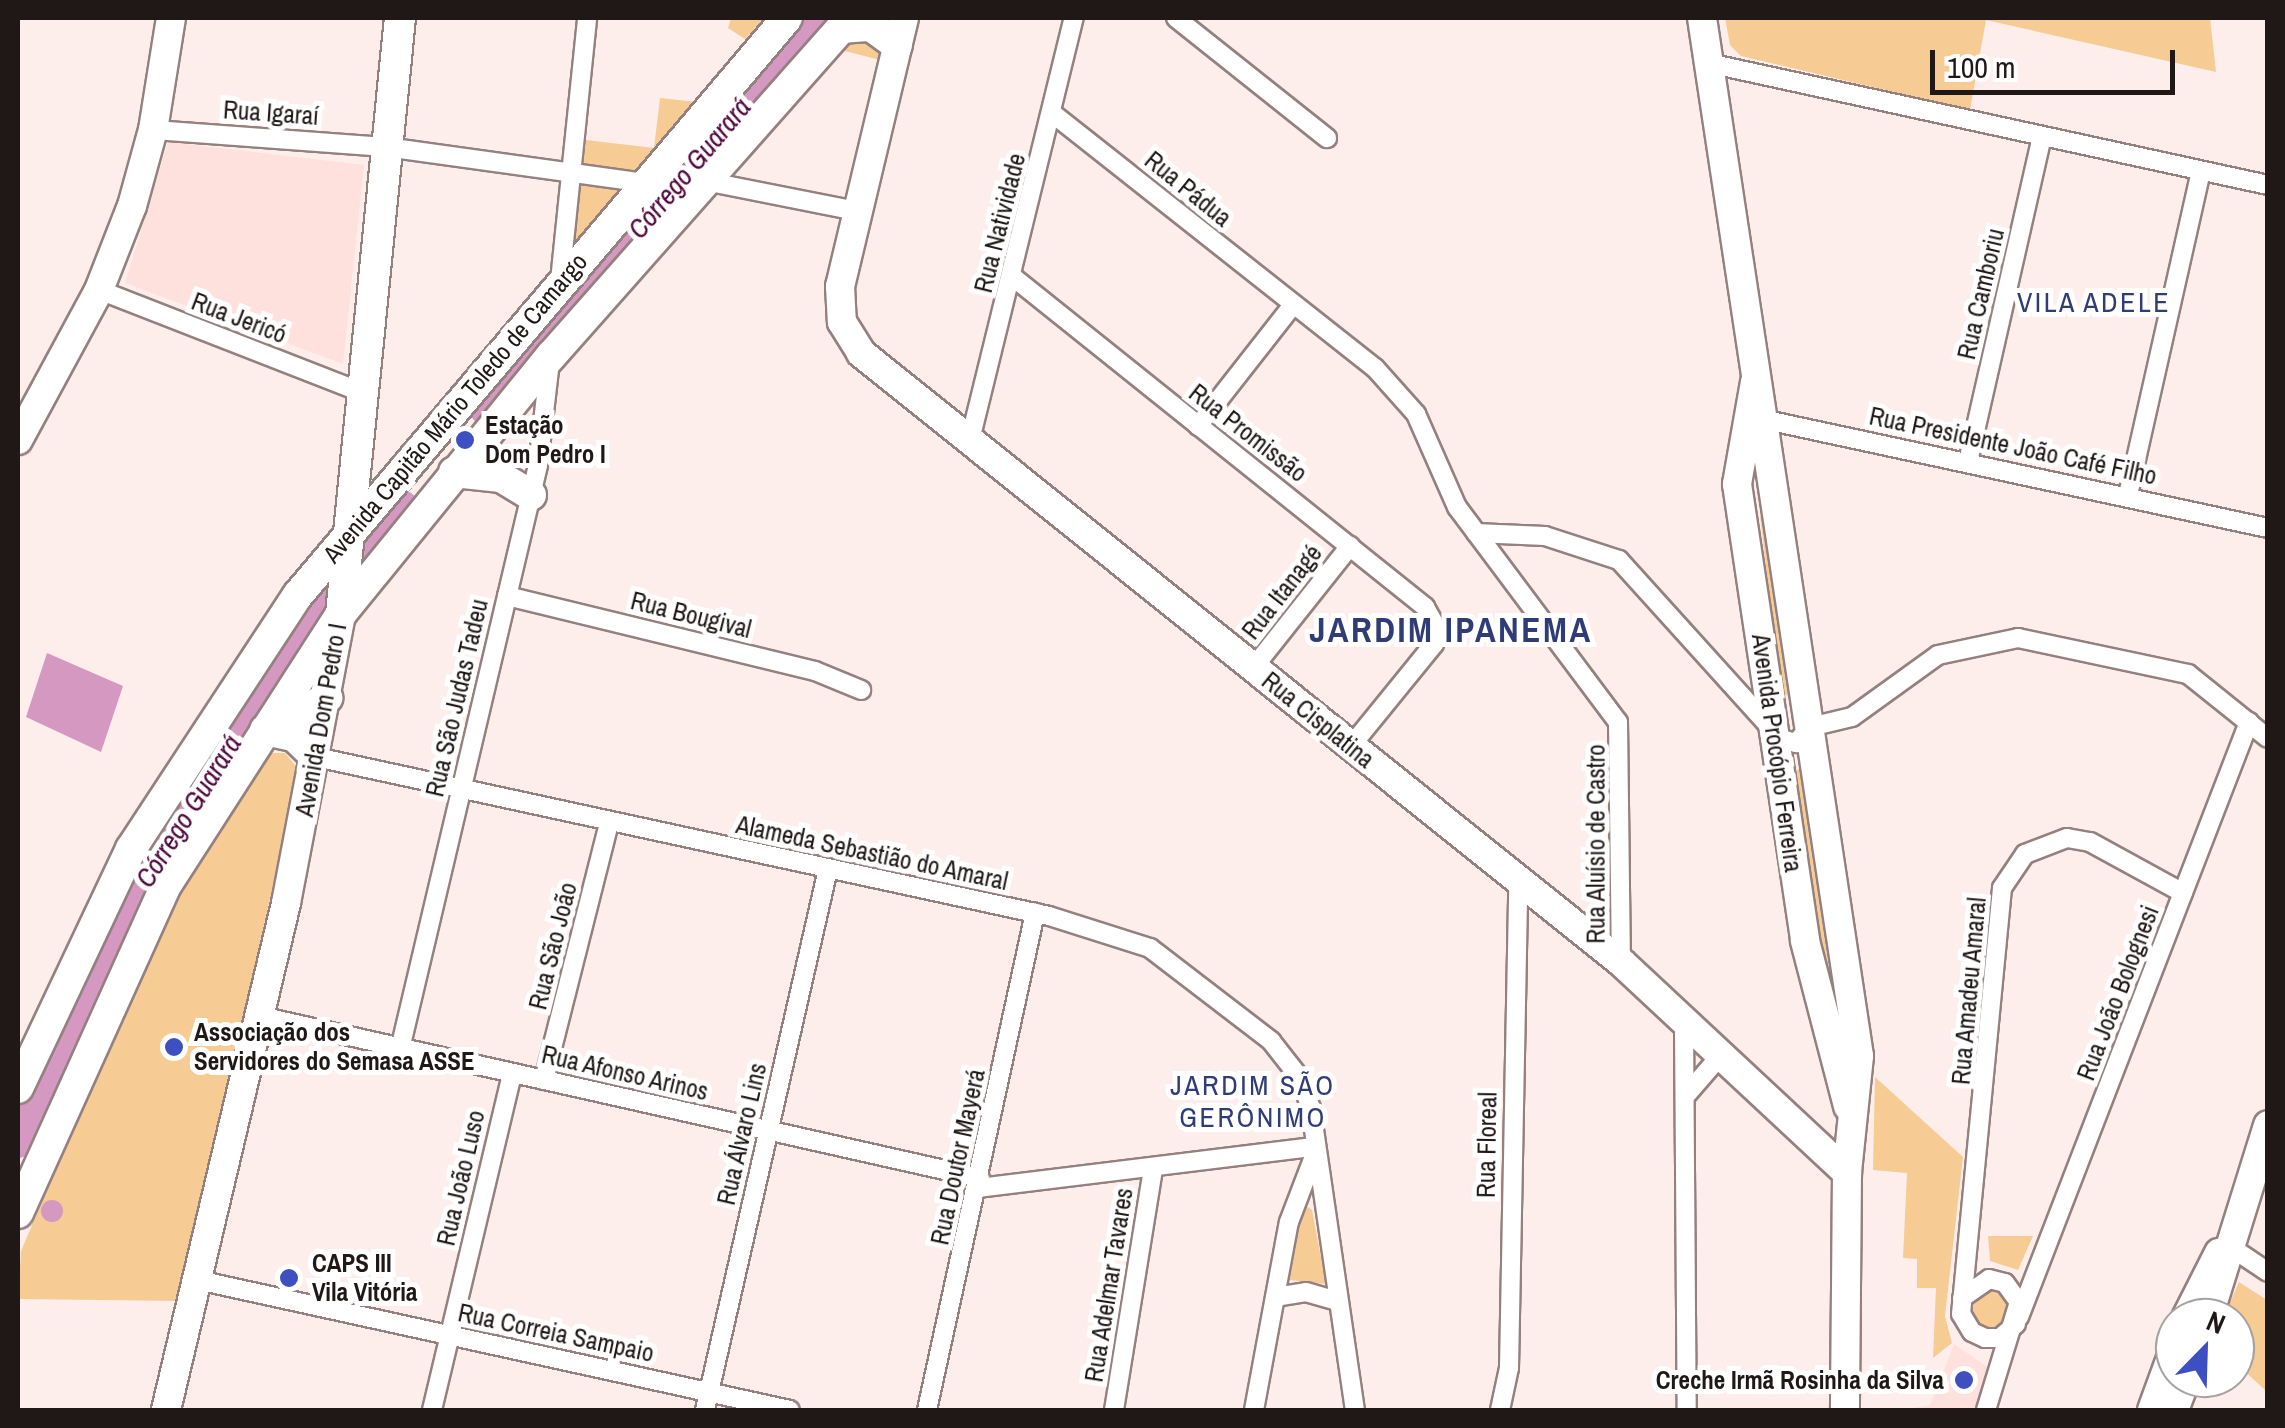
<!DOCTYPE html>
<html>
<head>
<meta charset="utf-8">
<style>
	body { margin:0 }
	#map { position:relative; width:2285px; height:1428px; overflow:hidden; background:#feeeeb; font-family:"Archivo Narrow",sans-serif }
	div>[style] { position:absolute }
	.built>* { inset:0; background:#fee1dd }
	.green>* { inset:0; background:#f7cb94 }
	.round { border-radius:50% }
	.water>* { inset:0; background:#d598c0 }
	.river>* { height:30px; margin:-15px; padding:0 15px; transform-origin:15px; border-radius:15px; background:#d598c0 }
	.roads { filter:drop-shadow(2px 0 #94817f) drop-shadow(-2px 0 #94817f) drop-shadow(0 2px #94817f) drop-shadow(0 -2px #94817f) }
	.street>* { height:18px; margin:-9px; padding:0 9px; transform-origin:9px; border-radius:9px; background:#fff }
	.secondary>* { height:28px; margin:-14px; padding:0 14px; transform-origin:14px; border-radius:14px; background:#fff }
	.primary>* { height:30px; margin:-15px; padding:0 15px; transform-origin:15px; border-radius:15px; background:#fff }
	.dots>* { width:28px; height:28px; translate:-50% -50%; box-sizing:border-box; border:5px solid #fff; border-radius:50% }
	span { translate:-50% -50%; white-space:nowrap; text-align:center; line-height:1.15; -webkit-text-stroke:10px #fff; paint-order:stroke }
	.street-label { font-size:25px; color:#1f1817 }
	.poi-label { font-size:25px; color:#1f1817; font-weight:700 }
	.left { translate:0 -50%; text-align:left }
	.right { translate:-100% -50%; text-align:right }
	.water-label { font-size:28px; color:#4f073e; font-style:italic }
	.neighbourhood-label { font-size:28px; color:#2f3c76; letter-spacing:2.5px }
	.district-label { font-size:35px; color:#2f3c76; font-weight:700; letter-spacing:2.5px }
	.frame { position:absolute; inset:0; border:20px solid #1f1817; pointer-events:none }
	.north { position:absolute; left:2155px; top:1298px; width:100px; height:100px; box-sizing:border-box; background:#fff; border:2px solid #a5a3a2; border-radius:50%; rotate:23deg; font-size:28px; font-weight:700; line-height:40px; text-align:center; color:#1f1817 }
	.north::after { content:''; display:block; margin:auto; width:35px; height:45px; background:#3e4fc2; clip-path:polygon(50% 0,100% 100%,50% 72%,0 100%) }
	.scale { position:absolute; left:1930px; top:50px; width:245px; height:45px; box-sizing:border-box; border:5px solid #1f1817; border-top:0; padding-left:12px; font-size:30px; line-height:35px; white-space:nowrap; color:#1f1817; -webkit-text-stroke:8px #fff; paint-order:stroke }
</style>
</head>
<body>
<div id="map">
	<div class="built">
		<div style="clip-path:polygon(168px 142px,364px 165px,343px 364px,125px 283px)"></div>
		<div style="clip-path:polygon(1954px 1344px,1989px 1368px,1978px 1410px,1900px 1410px,1930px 1405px)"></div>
	</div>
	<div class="green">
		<div style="clip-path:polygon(731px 18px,764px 18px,745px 39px,728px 28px)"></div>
		<div style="clip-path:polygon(1725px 18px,2210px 18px,2216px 72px,1986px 20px,1970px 110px,1741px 56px,1730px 45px)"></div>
		<div style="clip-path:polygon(858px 38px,882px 47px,884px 61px,841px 50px)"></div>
		<div style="clip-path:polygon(660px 98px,697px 102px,574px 246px,586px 140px,654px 148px)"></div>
		<div style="clip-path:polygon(1760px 515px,1765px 518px,1789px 696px,1781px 694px)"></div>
		<div style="clip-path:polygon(272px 753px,285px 753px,299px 770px,179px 1301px,18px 1299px,21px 1251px,131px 992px,188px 879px)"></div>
		<div style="clip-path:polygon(1798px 769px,1804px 771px,1830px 980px,1820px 965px,1793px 775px)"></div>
		<div style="clip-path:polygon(1875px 1077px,1963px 1157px,1945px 1316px,1952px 1343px,1933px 1358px,1936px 1288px,1917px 1288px,1917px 1259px,1903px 1258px,1907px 1173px,1873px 1170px)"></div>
		<div style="clip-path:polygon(1308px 1207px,1312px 1210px,1326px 1284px,1289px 1280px,1301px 1211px)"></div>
		<div style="clip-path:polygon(1988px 1236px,2033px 1236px,2018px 1270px,1990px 1261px)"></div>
		<div style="clip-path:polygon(2239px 1282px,2267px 1300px,2267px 1392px,2235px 1362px,2235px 1318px,2223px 1318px)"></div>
		<div class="round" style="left:1969px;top:1288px;width:42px;height:42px"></div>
	</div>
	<div class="water">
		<div style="clip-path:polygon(47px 653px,123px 686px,101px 752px,26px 717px)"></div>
		<div class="round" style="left:41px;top:1200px;width:22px;height:22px"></div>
	</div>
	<div class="river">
		<div style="left:485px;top:410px;width:513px;rotate:-49.82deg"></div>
		<div style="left:18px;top:1143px;width:196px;rotate:-66.2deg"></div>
		<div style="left:97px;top:964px;width:188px;rotate:-60deg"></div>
		<div style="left:191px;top:801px;width:263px;rotate:-56deg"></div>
		<div style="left:338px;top:583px;width:101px;rotate:-49.8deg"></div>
	</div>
	<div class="roads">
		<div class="street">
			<div style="left:1176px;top:18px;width:193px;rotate:38.5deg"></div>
			<div style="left:1708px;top:63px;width:573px;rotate:12.29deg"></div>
			<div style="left:1052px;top:113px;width:412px;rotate:38.3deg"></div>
			<div style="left:1375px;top:368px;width:62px;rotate:48.3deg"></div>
			<div style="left:1416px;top:414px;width:102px;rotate:66.2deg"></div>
			<div style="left:1457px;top:507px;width:269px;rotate:53.2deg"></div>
			<div style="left:1618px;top:722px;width:240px;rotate:89.3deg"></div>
			<div style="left:153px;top:130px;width:234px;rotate:4.2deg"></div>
			<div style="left:386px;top:147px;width:263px;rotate:7.9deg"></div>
			<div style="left:705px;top:181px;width:155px;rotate:11.2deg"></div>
			<div style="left:1013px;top:277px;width:528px;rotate:38.69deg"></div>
			<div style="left:1425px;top:607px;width:21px;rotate:61deg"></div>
			<div style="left:1435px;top:625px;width:19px;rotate:93deg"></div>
			<div style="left:1434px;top:644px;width:132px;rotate:129.1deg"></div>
			<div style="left:560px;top:281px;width:264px;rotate:-84.1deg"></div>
			<div style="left:99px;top:290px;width:280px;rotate:21.3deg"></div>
			<div style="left:1757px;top:418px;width:523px;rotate:12.15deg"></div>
			<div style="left:1198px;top:426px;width:154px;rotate:-51.9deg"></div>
			<div style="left:970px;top:440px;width:435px;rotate:-76.2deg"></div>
			<div style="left:1968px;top:462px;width:333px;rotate:-77.2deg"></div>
			<div style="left:2128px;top:495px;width:331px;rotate:-77.3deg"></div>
			<div style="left:1476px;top:533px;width:69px;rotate:2.5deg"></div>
			<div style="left:1545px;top:536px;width:78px;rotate:18deg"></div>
			<div style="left:1619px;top:560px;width:241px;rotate:47.9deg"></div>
			<div style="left:1781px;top:739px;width:16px;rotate:15deg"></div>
			<div style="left:1796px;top:743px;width:21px;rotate:-49deg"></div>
			<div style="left:507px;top:596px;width:317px;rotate:13.7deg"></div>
			<div style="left:815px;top:671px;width:50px;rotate:22.4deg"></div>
			<div style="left:1253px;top:668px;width:156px;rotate:-51.5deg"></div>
			<div style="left:1810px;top:727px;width:43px;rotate:-13.4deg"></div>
			<div style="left:1852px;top:717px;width:106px;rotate:-35.8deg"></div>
			<div style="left:1938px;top:655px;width:82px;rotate:-12deg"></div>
			<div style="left:2018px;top:638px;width:174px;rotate:12deg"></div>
			<div style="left:2188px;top:674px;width:102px;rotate:38.7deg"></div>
			<div style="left:316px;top:757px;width:750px;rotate:12.24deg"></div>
			<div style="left:1049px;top:916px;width:106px;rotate:17.6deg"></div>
			<div style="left:1150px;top:948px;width:153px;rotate:37.5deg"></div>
			<div style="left:1271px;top:1041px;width:47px;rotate:51.9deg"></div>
			<div style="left:1300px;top:1078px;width:33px;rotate:70deg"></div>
			<div style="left:1311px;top:1109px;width:304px;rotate:81.7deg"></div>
			<div style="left:260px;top:1016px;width:738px;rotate:12.68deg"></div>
			<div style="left:1684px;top:1024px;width:386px;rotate:89.6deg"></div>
			<div style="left:400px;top:1049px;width:600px;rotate:-76.7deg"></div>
			<div style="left:538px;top:465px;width:105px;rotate:-83.4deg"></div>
			<div style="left:544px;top:1080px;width:264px;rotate:-75.8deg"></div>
			<div style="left:1688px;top:1093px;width:49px;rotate:-49.1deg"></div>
			<div style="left:978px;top:1188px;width:337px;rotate:-7deg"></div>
			<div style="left:2226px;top:1244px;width:50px;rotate:33.7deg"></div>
			<div style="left:193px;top:1279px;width:611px;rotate:12.38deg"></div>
			<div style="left:1275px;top:1297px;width:31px;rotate:-9deg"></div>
			<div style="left:1306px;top:1292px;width:32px;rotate:16deg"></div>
			<div style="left:1962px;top:1298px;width:33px;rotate:-35deg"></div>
			<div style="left:1989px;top:1279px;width:16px;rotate:14deg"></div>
			<div style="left:2005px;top:1283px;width:24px;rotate:54deg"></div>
			<div style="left:2019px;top:1302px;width:113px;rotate:107deg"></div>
			<div style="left:2019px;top:1317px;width:638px;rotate:-68.87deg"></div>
			<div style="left:2016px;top:1324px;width:21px;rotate:139deg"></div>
			<div style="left:2000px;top:1338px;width:15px;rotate:180deg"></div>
			<div style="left:1985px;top:1338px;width:14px;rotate:-155deg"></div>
			<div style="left:1972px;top:1332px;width:21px;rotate:-121deg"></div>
			<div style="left:1961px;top:1314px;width:428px;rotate:-84.5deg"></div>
			<div style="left:2002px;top:888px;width:41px;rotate:-55.9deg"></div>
			<div style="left:2025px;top:854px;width:45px;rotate:-20.9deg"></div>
			<div style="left:2067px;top:838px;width:23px;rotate:10deg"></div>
			<div style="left:2090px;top:842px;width:106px;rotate:28.7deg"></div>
			<div style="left:432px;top:1410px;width:346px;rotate:-76.6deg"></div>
			<div style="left:705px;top:1410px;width:555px;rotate:-77.19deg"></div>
			<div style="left:927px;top:1410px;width:509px;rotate:-77.74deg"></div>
			<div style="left:1114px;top:1410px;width:245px;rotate:-80.8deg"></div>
			<div style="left:1254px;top:1410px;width:191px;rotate:-79.5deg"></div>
			<div style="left:1289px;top:1222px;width:67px;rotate:-69.1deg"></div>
			<div style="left:1500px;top:1410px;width:43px;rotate:-77.9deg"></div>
			<div style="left:1509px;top:1368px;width:488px;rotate:-88.9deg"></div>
		</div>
		<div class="secondary">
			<div style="left:904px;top:18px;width:276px;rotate:103.4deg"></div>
			<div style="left:840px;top:286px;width:36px;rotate:87deg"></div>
			<div style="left:842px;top:322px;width:36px;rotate:58deg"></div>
			<div style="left:861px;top:353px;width:974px;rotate:38.71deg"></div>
			<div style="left:1621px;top:962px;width:309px;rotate:43deg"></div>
			<div style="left:1702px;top:18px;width:1050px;rotate:81.4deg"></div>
			<div style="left:1859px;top:1056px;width:118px;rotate:95.9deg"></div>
			<div style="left:1847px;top:1173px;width:237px;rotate:90.5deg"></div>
			<div style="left:1755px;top:382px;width:104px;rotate:100deg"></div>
			<div style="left:1737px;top:484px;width:462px;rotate:81.5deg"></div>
			<div style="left:1805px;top:941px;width:171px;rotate:75.4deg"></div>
			<div style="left:18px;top:440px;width:170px;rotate:-61.6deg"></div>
			<div style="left:99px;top:290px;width:90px;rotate:-68.6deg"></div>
			<div style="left:132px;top:206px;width:79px;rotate:-74.6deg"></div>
			<div style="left:153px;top:130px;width:113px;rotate:-80.9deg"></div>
			<div style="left:2186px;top:1318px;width:73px;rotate:-63.1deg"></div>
			<div style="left:2208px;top:1318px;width:202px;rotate:-72.7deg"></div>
			<div style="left:166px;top:1410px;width:521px;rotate:-76.68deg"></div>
			<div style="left:286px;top:903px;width:292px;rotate:-79.2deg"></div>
			<div style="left:2152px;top:1410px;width:67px;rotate:-69.9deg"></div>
			<div style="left:2174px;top:1410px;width:34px;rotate:-69deg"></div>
		</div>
		<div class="primary">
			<div style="left:841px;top:28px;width:30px;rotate:-4deg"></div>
			<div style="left:871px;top:26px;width:32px;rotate:36deg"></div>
			<div style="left:454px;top:472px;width:47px;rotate:6.1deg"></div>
			<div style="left:501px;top:477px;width:35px;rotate:31deg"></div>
			<div style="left:341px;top:614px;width:599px;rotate:-84.35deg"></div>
			<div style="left:267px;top:729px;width:68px;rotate:-27.3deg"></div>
			<div style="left:265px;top:730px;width:30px;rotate:12deg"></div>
			<div style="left:294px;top:736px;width:30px;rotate:44deg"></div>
			<div style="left:18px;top:1088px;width:264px;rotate:-64.7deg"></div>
			<div style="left:131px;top:849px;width:304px;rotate:-56.7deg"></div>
			<div style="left:298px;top:595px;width:756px;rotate:-49.72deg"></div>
			<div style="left:18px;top:1213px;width:358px;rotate:-65.7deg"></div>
			<div style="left:165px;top:887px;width:325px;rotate:-57.2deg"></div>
			<div style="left:341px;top:614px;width:333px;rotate:-50.9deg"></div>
			<div style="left:551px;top:356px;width:451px;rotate:-48.5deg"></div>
		</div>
	</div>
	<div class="dots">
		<div style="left:465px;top:440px;background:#3e4fc2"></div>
		<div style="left:174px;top:1047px;background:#3e4fc2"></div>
		<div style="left:289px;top:1278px;background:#3e4fc2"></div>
		<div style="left:1964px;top:1380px;background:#3e4fc2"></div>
	</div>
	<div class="street-label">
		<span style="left:271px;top:113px;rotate:4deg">Rua Igaraí</span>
		<span style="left:1188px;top:189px;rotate:39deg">Rua Pádua</span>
		<span style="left:1000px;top:223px;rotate:-76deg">Rua Natividade</span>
		<span style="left:1981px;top:294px;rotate:-77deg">Rua Camboriu</span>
		<span style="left:239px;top:318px;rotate:21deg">Rua Jericó</span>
		<span style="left:455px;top:408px;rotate:-50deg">Avenida Capitão Mário Toledo de Camargo</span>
		<span style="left:1248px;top:433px;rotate:38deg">Rua Promissão</span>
		<span style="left:2013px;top:446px;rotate:12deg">Rua Presidente João Café Filho</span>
		<span style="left:1282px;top:592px;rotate:-52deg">Rua Itanagé</span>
		<span style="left:691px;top:615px;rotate:14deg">Rua Bougival</span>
		<span style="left:457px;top:698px;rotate:-77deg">Rua São Judas Tadeu</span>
		<span style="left:321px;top:720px;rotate:-80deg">Avenida Dom Pedro I</span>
		<span style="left:1318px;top:720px;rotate:39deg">Rua Cisplatina</span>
		<span style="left:1777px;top:753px;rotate:82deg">Avenida Procópio Ferreira</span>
		<span style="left:1596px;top:844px;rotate:-90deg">Rua Aluísio de Castro</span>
		<span style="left:872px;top:853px;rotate:12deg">Alameda Sebastião do Amaral</span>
		<span style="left:553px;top:946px;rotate:-76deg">Rua São João</span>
		<span style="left:1969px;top:991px;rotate:-85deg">Rua Amadeu Amaral</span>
		<span style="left:2118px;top:993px;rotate:-69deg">Rua João Bolognesi</span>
		<span style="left:625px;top:1073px;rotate:13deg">Rua Afonso Arinos</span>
		<span style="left:742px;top:1134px;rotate:-77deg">Rua Álvaro Lins</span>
		<span style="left:1487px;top:1145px;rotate:-89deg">Rua Floreal</span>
		<span style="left:958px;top:1157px;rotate:-78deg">Rua Doutor Mayerá</span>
		<span style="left:461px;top:1178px;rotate:-77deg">Rua João Luso</span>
		<span style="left:1109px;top:1285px;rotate:-81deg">Rua Adelmar Tavares</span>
		<span style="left:556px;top:1333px;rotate:12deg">Rua Correia Sampaio</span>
	</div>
	<div class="poi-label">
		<span class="left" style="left:485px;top:440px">Estação<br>Dom Pedro I</span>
		<span class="left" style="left:194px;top:1047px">Associação dos<br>Servidores do Semasa ASSE</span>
		<span class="left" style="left:312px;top:1278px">CAPS III<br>Vila Vitória</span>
		<span class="right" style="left:1944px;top:1380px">Creche Irmã Rosinha da Silva</span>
	</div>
	<div class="water-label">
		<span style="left:689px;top:168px;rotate:-50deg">Córrego Guarará</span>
		<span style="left:188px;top:811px;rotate:-58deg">Córrego Guarará</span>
	</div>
	<div class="neighbourhood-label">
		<span style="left:2094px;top:302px">VILA ADELE</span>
		<span style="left:1253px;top:1101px">JARDIM SÃO<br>GERÔNIMO</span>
	</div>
	<div class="district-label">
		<span style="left:1451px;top:630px">JARDIM IPANEMA</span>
	</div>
	<div class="frame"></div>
	<div class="north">N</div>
	<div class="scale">100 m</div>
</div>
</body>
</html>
